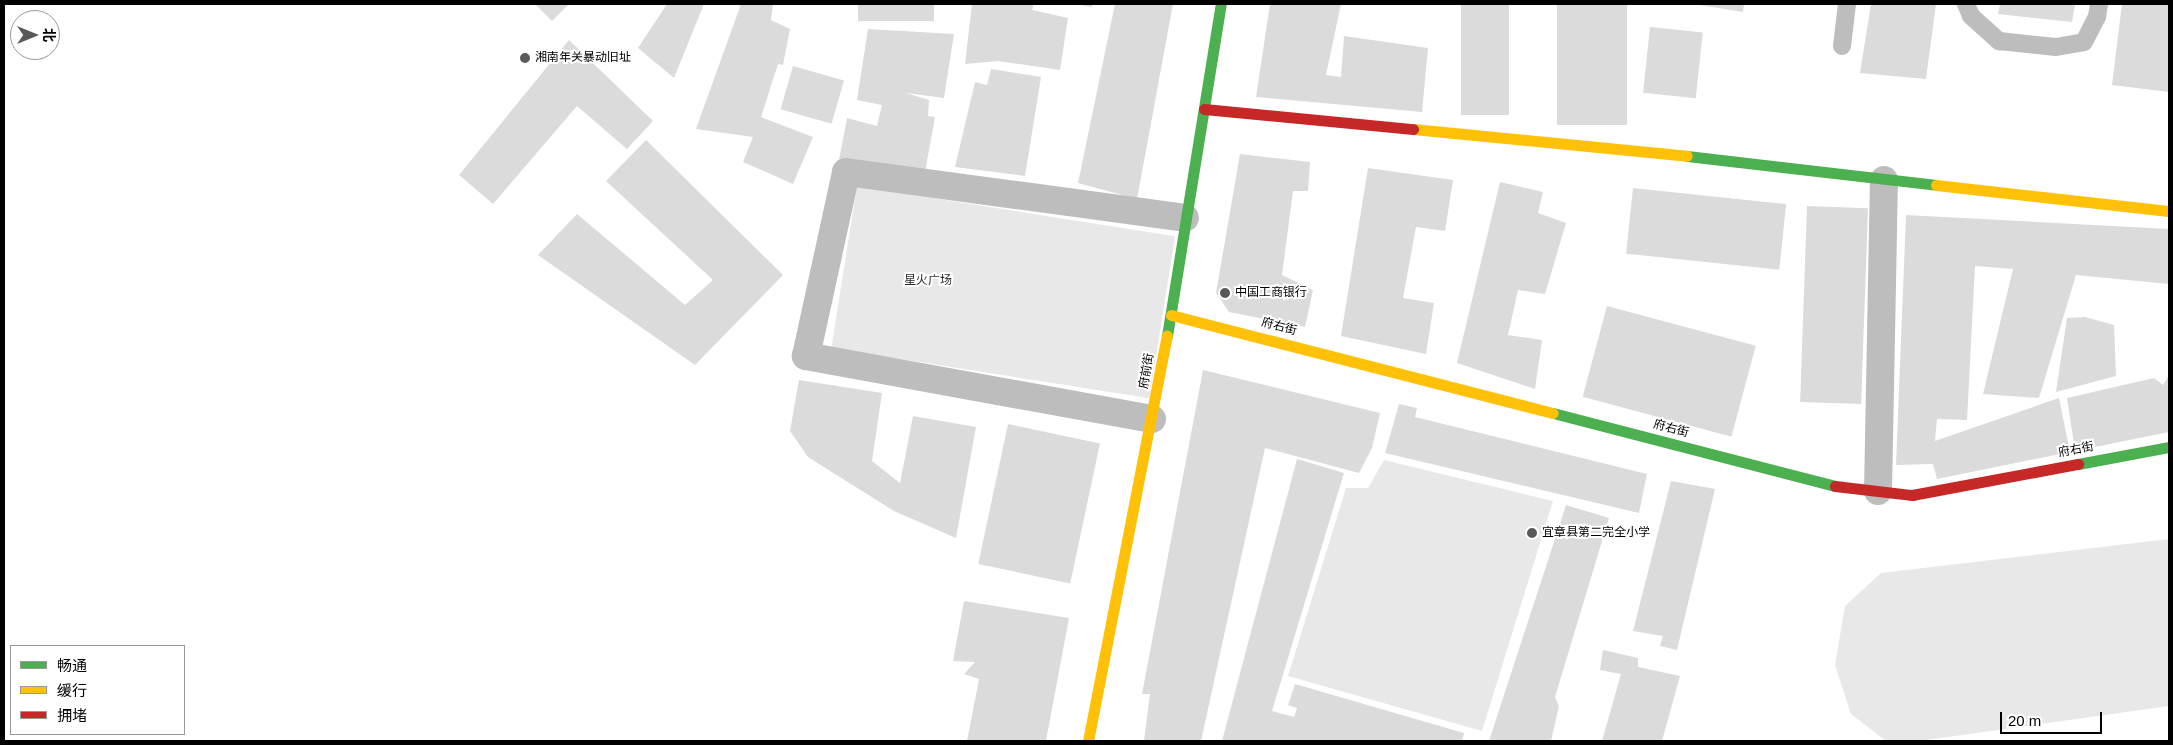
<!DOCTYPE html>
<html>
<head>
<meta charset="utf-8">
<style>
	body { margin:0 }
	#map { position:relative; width:2173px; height:745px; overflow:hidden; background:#fff; font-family:Arial,"Noto Sans SC",sans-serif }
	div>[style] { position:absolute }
	.green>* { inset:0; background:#e8e8e8; transform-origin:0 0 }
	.building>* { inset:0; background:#dbdbdb; transform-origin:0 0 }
	.lane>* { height:18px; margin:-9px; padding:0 9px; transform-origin:9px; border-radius:9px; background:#bdbdbd }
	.street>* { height:28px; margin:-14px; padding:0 14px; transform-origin:14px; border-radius:14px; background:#bdbdbd }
	.fast>* { height:11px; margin:-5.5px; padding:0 5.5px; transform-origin:5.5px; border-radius:5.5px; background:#4caf50 }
	.slow>* { height:11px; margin:-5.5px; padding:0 5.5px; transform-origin:5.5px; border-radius:5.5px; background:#ffc107 }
	.jam>* { height:11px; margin:-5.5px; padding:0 5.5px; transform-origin:5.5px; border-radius:5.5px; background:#c62828 }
	.dots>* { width:14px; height:14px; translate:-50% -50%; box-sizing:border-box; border:2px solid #fff; border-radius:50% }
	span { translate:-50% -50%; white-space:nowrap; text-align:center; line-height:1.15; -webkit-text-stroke:4px #fff; paint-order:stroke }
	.poi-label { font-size:12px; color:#000 }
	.left { translate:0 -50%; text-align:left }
	.park-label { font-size:12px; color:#2c2c2c }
	.street-label { font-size:12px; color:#000 }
	.frame { position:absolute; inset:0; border:5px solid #000; pointer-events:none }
	.legend { position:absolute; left:10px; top:645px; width:175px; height:90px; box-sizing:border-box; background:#fff; border:1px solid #999; margin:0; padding:6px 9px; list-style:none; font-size:15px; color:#000 }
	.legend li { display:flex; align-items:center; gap:10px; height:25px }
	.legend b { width:25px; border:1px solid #999 }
	.north { position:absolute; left:10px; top:10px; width:50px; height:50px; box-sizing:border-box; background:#fff; border:1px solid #999; border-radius:50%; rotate:90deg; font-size:14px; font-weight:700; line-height:20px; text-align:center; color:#000 }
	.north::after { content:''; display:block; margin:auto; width:18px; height:22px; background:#595959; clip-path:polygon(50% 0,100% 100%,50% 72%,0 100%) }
	.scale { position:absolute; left:2000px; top:712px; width:102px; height:22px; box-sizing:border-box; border:2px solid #000; border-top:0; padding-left:6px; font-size:15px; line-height:18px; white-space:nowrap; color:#000; -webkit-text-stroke:4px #fff; paint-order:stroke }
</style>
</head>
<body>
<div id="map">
	<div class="green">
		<div style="left:857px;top:186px;width:322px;height:164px;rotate:9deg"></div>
		<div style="clip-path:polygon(1384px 460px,1553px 501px,1482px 731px,1288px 676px,1346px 488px,1368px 488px)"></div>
		<div style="clip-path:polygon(2169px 539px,2169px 706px,1919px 741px,1886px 741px,1851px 714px,1835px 665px,1845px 606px,1881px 573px)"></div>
	</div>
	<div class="building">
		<div style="clip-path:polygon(535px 4px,569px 4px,552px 21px)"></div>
		<div style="clip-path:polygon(667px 4px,704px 4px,674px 78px,638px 48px)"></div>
		<div style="clip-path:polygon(741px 4px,773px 4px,771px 20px,790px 29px,783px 65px,778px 64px,761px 117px,813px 137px,793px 184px,743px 162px,753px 137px,696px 129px)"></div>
		<div style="left:858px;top:4px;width:76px;height:17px"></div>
		<div style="clip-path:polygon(972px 4px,1034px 4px,1032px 10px,1068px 18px,1060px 70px,998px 61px,965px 64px)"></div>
		<div style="clip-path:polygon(1074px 4px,1092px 4px,1092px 7px)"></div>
		<div style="clip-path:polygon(1115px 4px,1173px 4px,1137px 199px,1078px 183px)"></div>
		<div style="clip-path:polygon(1270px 4px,1341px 4px,1326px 75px,1341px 77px,1344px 36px,1428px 48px,1422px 112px,1256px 97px)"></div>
		<div style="left:1461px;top:4px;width:48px;height:111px"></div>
		<div style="left:1557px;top:4px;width:70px;height:121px"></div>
		<div style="clip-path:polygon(1693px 4px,1744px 4px,1743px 12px)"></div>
		<div style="clip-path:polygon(1871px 4px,1936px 4px,1926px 79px,1860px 73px)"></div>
		<div style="clip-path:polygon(2000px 4px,2075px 4px,2072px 22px,1998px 14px)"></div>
		<div style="clip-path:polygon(2122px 4px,2169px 4px,2169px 92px,2112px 85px)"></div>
		<div style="left:1650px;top:27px;width:53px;height:66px;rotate:6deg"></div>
		<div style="clip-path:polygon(868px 29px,954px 34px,944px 98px,906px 93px,929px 100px,928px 116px,935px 117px,925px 172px,839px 160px,847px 118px,877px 126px,882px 105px,857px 100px)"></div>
		<div style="clip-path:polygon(569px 40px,653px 121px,627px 149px,577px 106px,493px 204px,459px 175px)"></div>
		<div style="left:793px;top:66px;width:53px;height:45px;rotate:16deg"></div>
		<div style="clip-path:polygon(991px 69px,1041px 77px,1025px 176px,955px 167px,975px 82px,987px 85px)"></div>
		<div style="clip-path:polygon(646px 140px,783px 275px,695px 365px,538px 255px,577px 214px,685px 305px,713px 280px,606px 181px)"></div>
		<div style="clip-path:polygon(1240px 154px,1310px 162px,1308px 191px,1293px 191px,1282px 275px,1313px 290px,1305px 327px,1229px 312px,1216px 293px)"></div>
		<div style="clip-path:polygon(1368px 168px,1453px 180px,1445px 231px,1416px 227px,1403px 298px,1434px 303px,1426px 354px,1341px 336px)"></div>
		<div style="clip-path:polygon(1500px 182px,1543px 192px,1538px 213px,1566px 223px,1545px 294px,1518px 290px,1508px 335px,1542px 340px,1535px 389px,1457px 363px)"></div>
		<div style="left:1633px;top:188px;width:154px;height:66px;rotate:6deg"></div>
		<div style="left:1807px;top:206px;width:61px;height:196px;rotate:2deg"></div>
		<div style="clip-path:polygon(1906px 215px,2169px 229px,2169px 284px,2076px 275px,2039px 398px,1983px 394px,2013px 269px,1975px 266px,1967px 420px,1937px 419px,1935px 441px,2059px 398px,2070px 452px,1937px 479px,1933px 464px,1896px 465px)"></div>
		<div style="left:1607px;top:306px;width:154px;height:94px;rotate:15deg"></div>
		<div style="clip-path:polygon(2085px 317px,2114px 325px,2116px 376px,2056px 392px,2067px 318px)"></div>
		<div style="clip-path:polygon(1203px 370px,1380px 413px,1372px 448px,1359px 473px,1265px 448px,1201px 741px,1144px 741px,1150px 694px,1142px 694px)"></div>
		<div style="clip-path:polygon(2169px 375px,2169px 432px,2075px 451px,2067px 398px,2154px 378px,2163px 385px)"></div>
		<div style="clip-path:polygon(799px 380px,882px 393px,872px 461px,900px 483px,913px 416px,976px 427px,956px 538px,894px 511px,808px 457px,790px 431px)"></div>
		<div style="clip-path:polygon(1399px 404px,1417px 408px,1415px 417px,1647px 474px,1639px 513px,1385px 453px)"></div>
		<div style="left:1008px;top:424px;width:94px;height:143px;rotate:12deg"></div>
		<div style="clip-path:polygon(1297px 459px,1344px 473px,1272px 711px,1294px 717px,1297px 708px,1288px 705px,1295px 684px,1464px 733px,1462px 741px,1222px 741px)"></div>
		<div style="clip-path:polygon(1671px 481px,1715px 489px,1677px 650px,1660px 646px,1663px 636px,1633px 631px)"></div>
		<div style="clip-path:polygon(1566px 505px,1609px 518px,1555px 697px,1559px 706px,1551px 741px,1489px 741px)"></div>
		<div style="clip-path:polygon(964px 601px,1069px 618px,1046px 741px,967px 741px,979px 679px,964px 674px,975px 662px,953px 661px)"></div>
		<div style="clip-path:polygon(1603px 650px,1638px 658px,1638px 667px,1680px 676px,1662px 741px,1602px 741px,1621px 674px,1600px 670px)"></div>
	</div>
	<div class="lane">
		<div style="left:1966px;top:4px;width:13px;rotate:67deg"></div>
		<div style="left:1971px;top:16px;width:38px;rotate:42deg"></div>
		<div style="left:1999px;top:41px;width:57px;rotate:6deg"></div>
		<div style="left:2056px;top:47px;width:28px;rotate:-10deg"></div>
		<div style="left:2084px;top:42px;width:28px;rotate:-63deg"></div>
		<div style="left:2097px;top:17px;width:13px;rotate:-81deg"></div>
		<div style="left:1842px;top:46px;width:42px;rotate:-83.2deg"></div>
	</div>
	<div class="street">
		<div style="left:1152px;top:419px;width:352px;rotate:-169.7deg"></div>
		<div style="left:806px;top:356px;width:188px;rotate:-77.7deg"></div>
		<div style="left:846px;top:172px;width:342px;rotate:7.7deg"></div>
		<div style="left:1878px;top:491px;width:311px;rotate:-88.9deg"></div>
	</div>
	<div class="fast">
		<div style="left:1687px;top:156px;width:251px;rotate:6.6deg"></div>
		<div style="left:1167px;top:336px;width:336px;rotate:-80.8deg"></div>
		<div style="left:1553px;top:413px;width:291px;rotate:14.5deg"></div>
		<div style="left:2078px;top:464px;width:93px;rotate:-10.6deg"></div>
	</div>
	<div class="slow">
		<div style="left:1413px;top:129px;width:275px;rotate:5.6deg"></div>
		<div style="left:1936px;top:185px;width:234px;rotate:6.4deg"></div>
		<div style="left:1171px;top:315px;width:394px;rotate:14.4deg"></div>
		<div style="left:1088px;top:741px;width:413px;rotate:-79deg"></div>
	</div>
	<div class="jam">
		<div style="left:1204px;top:109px;width:210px;rotate:5.5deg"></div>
		<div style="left:1835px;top:486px;width:78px;rotate:6.7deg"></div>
		<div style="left:1912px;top:495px;width:169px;rotate:-10.6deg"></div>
	</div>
	<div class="dots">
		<div style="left:525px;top:58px;background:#595959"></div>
		<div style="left:1225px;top:293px;background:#595959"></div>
		<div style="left:1532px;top:533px;background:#595959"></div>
	</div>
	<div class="poi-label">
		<span class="left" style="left:535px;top:58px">湘南年关暴动旧址</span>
		<span class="left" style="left:1235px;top:293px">中国工商银行</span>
		<span class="left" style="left:1542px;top:533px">宜章县第二完全小学</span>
	</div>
	<div class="park-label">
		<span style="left:928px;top:281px">星火广场</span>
	</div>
	<div class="street-label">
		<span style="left:1279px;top:327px;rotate:15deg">府右街</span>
		<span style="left:1147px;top:371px;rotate:-80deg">府前街</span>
		<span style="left:1671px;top:429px;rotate:15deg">府右街</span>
		<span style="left:2076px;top:450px;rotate:-11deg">府右街</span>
	</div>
	<div class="frame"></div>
	<ul class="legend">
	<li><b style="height:6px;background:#4caf50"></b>畅通</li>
	<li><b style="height:6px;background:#ffc107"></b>缓行</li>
	<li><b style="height:6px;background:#c62828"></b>拥堵</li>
	</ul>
	<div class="north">北</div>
	<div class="scale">20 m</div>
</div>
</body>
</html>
